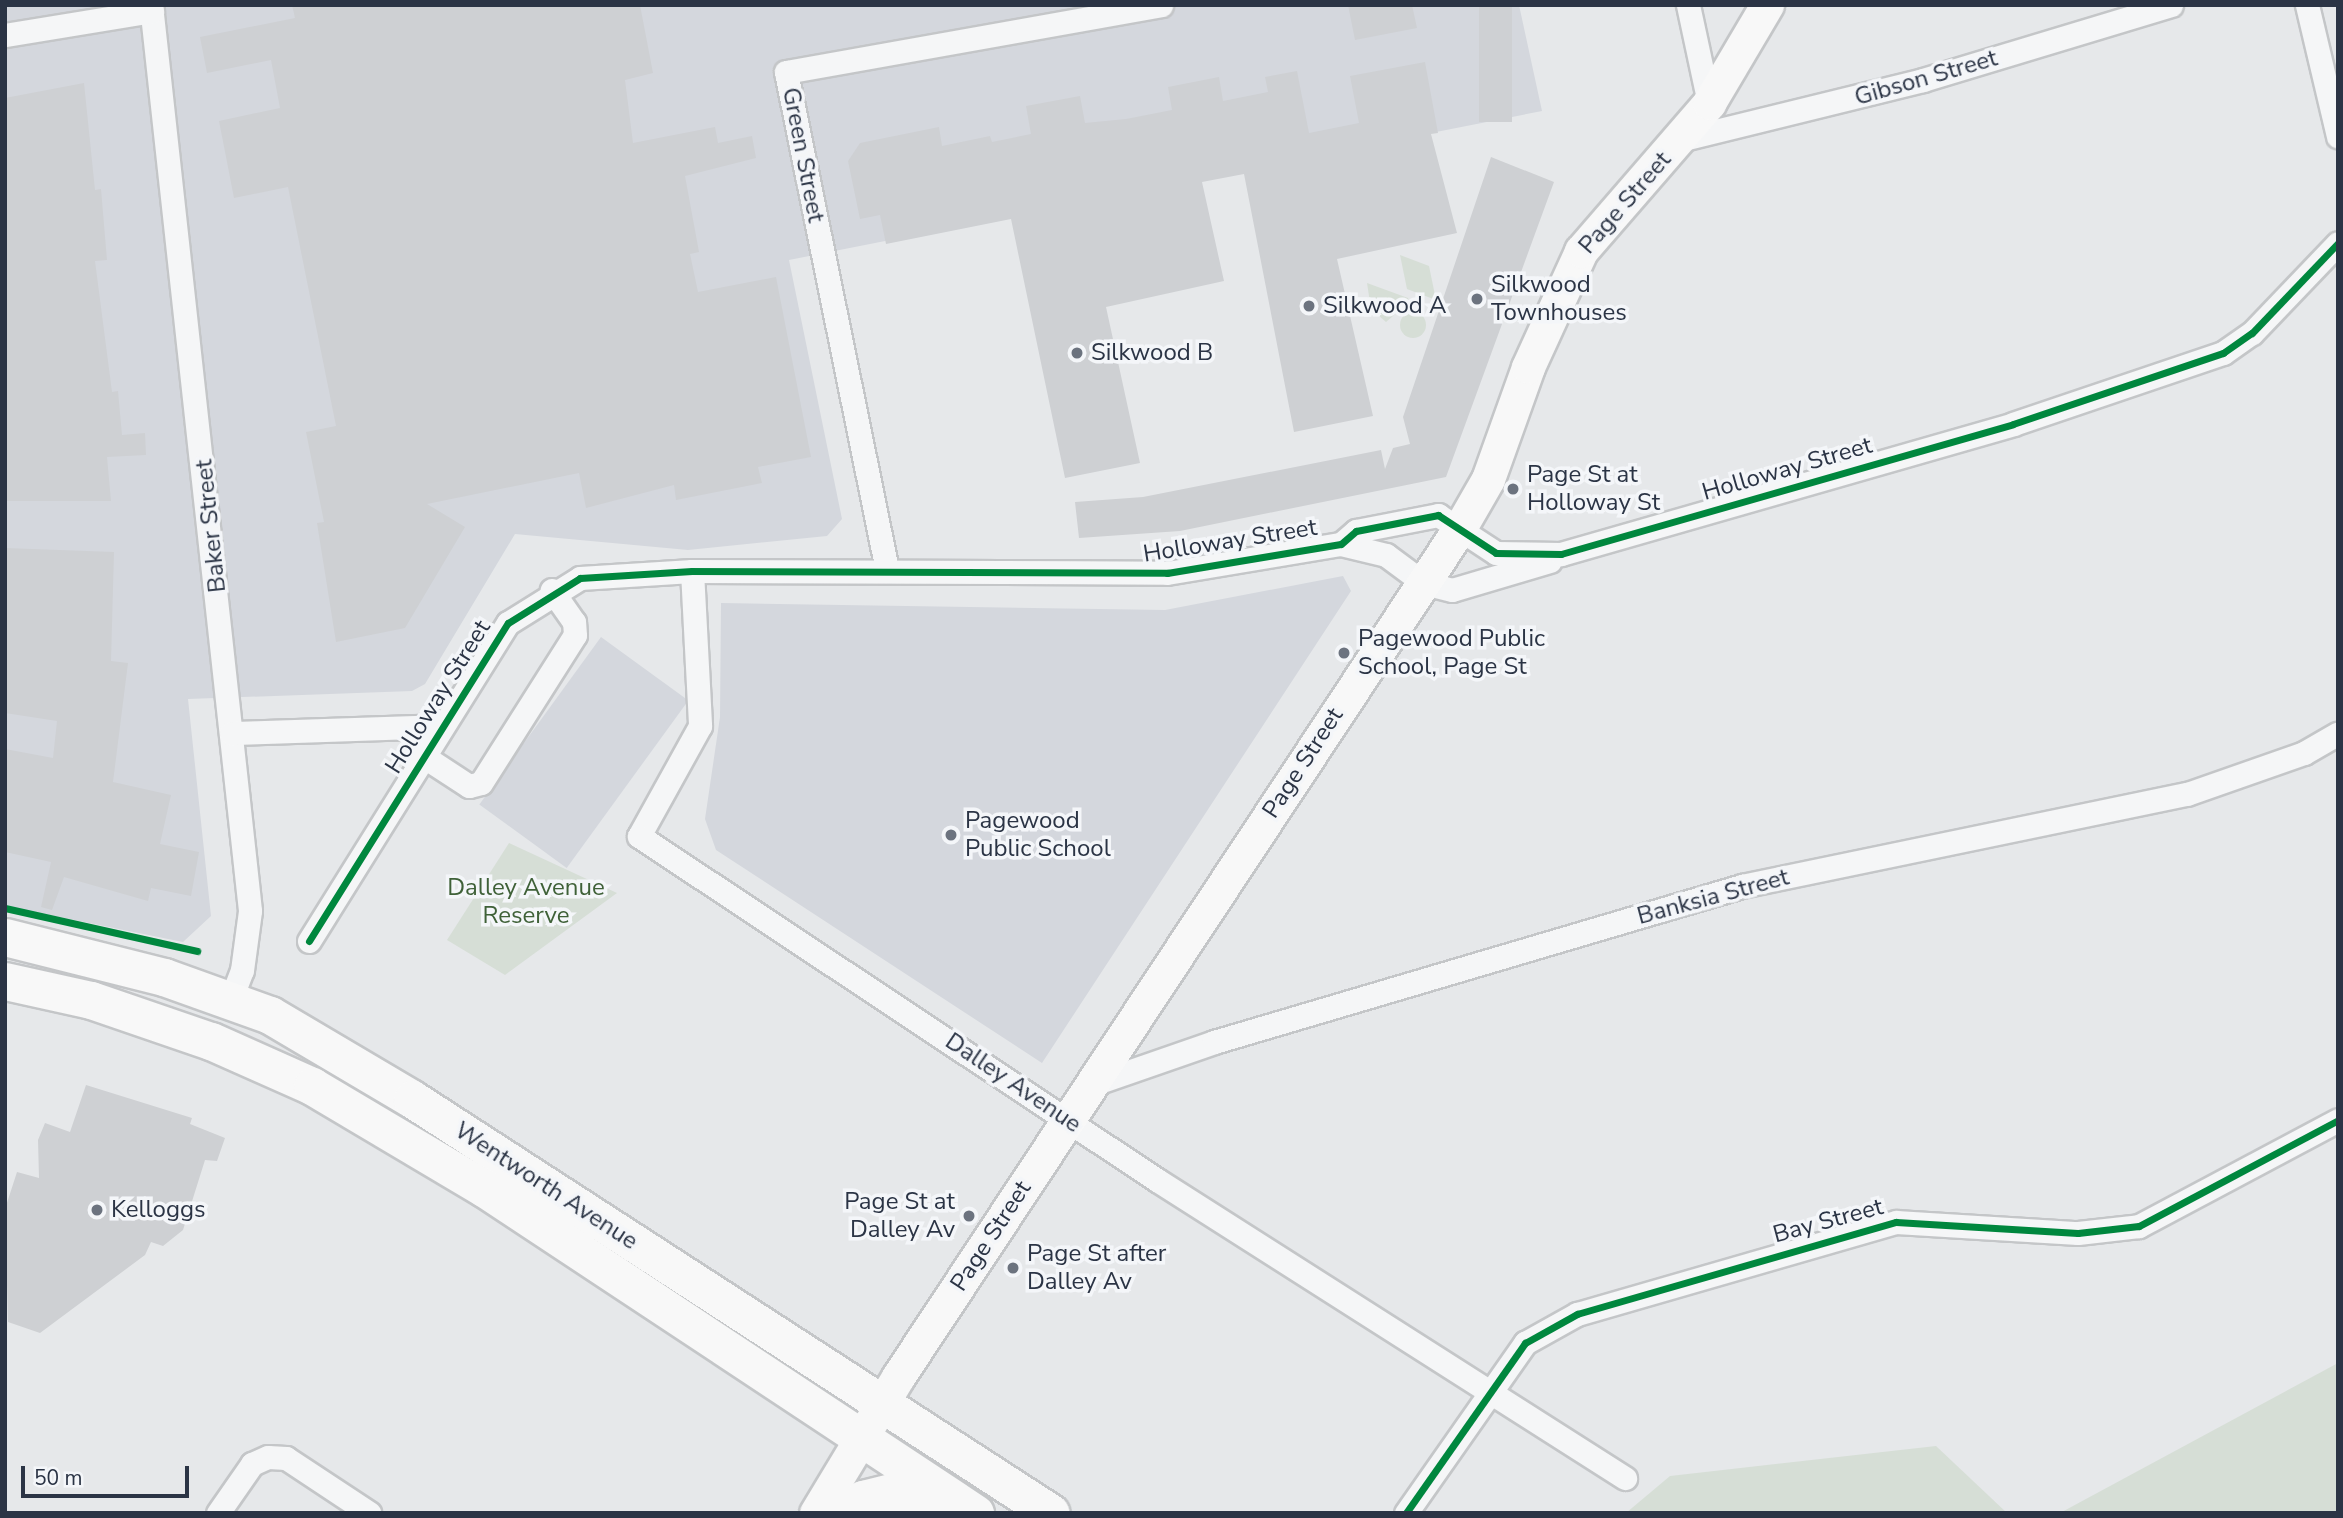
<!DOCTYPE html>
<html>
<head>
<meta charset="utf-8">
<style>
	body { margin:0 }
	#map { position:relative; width:2343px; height:1518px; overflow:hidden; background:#e6e8ea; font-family:"Nunito Sans",sans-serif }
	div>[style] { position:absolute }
	.built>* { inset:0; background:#d4d7dd; transform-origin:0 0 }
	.green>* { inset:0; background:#d6ded6 }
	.round { border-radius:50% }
	.building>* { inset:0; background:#ced0d3; transform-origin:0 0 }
	.roads { filter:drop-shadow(2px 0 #c4c6c8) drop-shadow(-2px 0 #c4c6c8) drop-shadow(0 2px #c4c6c8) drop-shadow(0 -2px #c4c6c8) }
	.minor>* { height:23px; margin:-11.5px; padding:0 11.5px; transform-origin:11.5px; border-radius:11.5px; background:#f5f6f7 }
	.secondary>* { height:33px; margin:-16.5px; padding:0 16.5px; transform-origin:16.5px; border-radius:16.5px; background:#f8f8f8 }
	.primary>* { height:37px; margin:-18.5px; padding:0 18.5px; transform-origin:18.5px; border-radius:18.5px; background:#f8f8f8 }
	.cycleway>* { height:7px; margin:-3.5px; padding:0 3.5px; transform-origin:3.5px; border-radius:3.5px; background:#00873e }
	.dots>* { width:19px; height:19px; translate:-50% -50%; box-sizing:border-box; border:4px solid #f4f6f9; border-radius:50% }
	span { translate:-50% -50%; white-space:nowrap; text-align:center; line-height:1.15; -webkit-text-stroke:7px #f4f6f9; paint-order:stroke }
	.street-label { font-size:24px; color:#2b3445 }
	.poi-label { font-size:24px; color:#2b3445 }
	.left { translate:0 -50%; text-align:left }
	.right { translate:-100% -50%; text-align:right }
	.park-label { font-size:24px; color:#3f6138 }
	.frame { position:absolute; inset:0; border:7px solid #2b3445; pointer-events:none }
	.scale { position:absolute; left:21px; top:1466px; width:168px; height:32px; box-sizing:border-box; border:4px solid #2b3445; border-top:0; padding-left:9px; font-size:21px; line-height:24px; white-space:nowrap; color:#2b3445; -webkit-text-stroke:5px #f4f6f9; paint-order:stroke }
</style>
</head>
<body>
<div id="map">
	<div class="built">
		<div style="clip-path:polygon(5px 5px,1519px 5px,1542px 111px,789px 260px,842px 519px,827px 536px,688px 550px,515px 534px,425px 684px,412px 691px,188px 699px,211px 916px,183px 942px,5px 906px)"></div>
		<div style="clip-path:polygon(1343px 576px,1351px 591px,1042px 1063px,716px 850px,705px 819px,720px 717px,721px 603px,1165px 610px)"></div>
		<div style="left:601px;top:637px;width:108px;height:207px;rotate:36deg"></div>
	</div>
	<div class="green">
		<div style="clip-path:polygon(1400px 255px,1429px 266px,1436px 300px,1407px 289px)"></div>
		<div style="clip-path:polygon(1367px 283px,1408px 298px,1409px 302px,1386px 322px,1371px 309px)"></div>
		<div class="round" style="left:1400px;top:312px;width:26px;height:26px"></div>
		<div style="clip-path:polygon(509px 843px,617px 893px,505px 975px,447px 940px)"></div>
		<div style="clip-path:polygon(2338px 1363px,2338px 1513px,2060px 1513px)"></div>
		<div style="clip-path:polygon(1936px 1446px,2007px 1513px,1626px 1513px,1670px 1476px)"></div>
	</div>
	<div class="building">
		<div style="clip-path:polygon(292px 5px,640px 5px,653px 73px,625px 80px,633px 143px,715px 127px,718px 143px,752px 136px,756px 158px,685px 176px,699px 252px,690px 254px,698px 292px,776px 277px,811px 457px,758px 467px,762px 483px,676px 500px,674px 485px,586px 508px,579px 473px,427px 504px,465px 527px,405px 628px,336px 642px,317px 523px,324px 522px,306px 432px,336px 426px,288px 187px,234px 198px,219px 121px,280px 108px,271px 60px,207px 73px,200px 37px,295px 18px)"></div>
		<div style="clip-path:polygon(1348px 5px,1412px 5px,1417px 28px,1355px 40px)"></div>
		<div style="left:1479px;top:5px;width:33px;height:117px"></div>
		<div style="clip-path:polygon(1425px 62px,1438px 133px,1431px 134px,1457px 233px,1337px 259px,1373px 416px,1294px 432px,1244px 174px,1202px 182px,1224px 281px,1106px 307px,1140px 463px,1065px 478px,1011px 219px,886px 244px,880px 215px,860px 219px,848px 161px,860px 143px,939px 127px,942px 146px,990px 136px,992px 142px,1031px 134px,1026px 106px,1080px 96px,1085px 123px,1126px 119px,1172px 110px,1168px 87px,1219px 77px,1223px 101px,1268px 92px,1265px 77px,1297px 71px,1309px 133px,1359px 123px,1350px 76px)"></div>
		<div style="clip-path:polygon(84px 83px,95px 190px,101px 189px,107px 260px,95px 261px,112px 392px,118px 391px,122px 435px,145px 433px,146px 455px,107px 457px,111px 501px,5px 501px,5px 98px)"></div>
		<div style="clip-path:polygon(1491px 157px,1554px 182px,1446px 477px,1180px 531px,1079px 538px,1075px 502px,1143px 497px,1381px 450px,1385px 469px,1393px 448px,1410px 444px,1403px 417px)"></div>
		<div style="clip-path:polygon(5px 548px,114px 552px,111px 661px,128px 663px,113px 782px,171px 795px,160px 844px,199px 852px,191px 896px,151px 888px,148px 901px,64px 877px,52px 910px,41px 907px,51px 862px,5px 852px,5px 749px,53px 758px,57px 721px,5px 713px)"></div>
		<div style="clip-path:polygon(86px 1085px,192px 1118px,190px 1124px,225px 1138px,217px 1161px,205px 1160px,183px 1230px,163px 1246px,151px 1242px,145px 1255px,40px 1333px,8px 1322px,5px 1209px,17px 1172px,39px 1178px,38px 1140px,45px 1123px,70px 1132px)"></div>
	</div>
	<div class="roads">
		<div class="minor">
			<div style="left:151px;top:5px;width:911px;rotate:83.76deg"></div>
			<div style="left:250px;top:911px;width:60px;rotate:97.7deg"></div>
			<div style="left:242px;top:970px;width:30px;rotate:111deg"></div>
			<div style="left:1688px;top:5px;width:100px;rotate:77.9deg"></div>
			<div style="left:2307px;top:5px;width:135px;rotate:76.7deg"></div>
			<div style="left:5px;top:35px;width:149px;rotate:-9.3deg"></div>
			<div style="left:1679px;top:140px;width:251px;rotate:-13.8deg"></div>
			<div style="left:1923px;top:80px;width:259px;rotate:-16.8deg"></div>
			<div style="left:1341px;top:544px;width:46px;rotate:13.7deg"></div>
			<div style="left:1386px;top:555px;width:47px;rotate:36.4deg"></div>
			<div style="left:1424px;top:583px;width:29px;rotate:14deg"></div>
			<div style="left:1452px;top:590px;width:102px;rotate:-16.5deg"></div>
			<div style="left:887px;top:570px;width:508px;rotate:-101.46deg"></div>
			<div style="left:786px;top:72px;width:381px;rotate:-10.1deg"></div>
			<div style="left:692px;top:571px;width:155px;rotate:87deg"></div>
			<div style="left:700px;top:726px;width:126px;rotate:119deg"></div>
			<div style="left:639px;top:836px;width:622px;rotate:33.59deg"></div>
			<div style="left:1157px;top:1180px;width:555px;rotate:32.49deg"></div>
			<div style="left:231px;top:733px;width:210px;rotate:-1.9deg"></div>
			<div style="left:423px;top:756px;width:55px;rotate:33.1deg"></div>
			<div style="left:469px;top:786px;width:12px;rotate:-14deg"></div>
			<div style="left:481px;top:783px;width:175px;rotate:-57.6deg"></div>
			<div style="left:575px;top:635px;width:13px;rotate:-94deg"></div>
			<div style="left:574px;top:622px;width:39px;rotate:-125deg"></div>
			<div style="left:309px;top:941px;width:375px;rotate:-58deg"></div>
			<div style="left:508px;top:623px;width:85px;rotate:-32deg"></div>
			<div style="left:580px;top:578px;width:112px;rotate:-3.6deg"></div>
			<div style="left:692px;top:571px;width:475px;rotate:0.2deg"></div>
			<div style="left:1167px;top:573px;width:176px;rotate:-9.5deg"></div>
			<div style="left:1341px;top:544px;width:20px;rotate:-41deg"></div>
			<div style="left:1356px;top:531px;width:84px;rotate:-11deg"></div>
			<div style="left:1438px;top:515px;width:69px;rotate:33.2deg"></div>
			<div style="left:1496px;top:553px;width:65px;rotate:0.9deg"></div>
			<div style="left:1561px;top:554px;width:470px;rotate:-16deg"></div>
			<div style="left:2013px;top:424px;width:222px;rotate:-18.7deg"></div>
			<div style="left:2223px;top:353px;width:35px;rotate:-35deg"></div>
			<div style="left:2252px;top:333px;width:124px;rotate:-46.3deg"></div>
			<div style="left:1093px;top:1084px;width:128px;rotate:-19.1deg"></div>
			<div style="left:1214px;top:1042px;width:551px;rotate:-16.46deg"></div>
			<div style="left:1742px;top:886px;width:454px;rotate:-11.7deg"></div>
			<div style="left:2187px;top:794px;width:124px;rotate:-19.3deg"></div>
			<div style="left:2304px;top:753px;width:39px;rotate:-30deg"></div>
			<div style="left:218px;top:1513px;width:60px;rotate:-55.2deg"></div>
			<div style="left:252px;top:1464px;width:17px;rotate:-24deg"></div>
			<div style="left:268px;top:1457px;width:18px;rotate:3deg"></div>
			<div style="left:286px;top:1458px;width:100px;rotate:33.5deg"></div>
			<div style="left:1406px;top:1513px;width:208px;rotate:-55deg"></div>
			<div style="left:1525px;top:1343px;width:60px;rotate:-29.1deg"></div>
			<div style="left:1577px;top:1314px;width:332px;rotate:-16.1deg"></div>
			<div style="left:1896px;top:1222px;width:182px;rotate:3.5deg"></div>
			<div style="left:2078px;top:1233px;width:61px;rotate:-6.5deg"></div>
			<div style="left:2139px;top:1226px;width:225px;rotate:-28deg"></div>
		</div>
		<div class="secondary">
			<div style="left:816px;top:1513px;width:159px;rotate:-58.9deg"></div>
			<div style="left:898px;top:1377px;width:1020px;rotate:-56.51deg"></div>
			<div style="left:1461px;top:526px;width:54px;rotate:-60.1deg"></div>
			<div style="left:1488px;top:479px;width:119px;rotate:-70.3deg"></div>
			<div style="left:1528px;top:367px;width:128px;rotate:-65.4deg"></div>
			<div style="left:1581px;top:251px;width:196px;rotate:-49.1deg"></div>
			<div style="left:1709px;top:103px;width:114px;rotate:-59.4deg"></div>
		</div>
		<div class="primary">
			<div style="left:5px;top:937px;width:164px;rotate:14.1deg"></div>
			<div style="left:164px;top:977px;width:113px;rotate:19.7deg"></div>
			<div style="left:270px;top:1015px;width:165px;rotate:30.6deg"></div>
			<div style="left:412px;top:1099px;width:761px;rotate:32.94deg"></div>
			<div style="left:5px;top:981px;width:88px;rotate:12.5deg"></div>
			<div style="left:91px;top:1000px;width:127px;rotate:18.9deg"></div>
			<div style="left:211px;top:1041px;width:111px;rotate:24deg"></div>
			<div style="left:312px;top:1086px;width:200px;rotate:30.7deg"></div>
			<div style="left:484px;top:1188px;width:589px;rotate:33.5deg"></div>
			<div style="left:845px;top:1513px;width:23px;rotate:-38deg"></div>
			<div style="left:863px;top:1499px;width:30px;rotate:-14deg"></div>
			<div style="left:892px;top:1492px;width:54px;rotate:21.8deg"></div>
		</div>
	</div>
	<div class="cycleway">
		<div style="left:5px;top:908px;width:197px;rotate:12.6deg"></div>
		<div style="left:309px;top:941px;width:375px;rotate:-58deg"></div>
		<div style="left:508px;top:623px;width:85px;rotate:-32deg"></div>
		<div style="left:580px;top:578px;width:112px;rotate:-3.6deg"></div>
		<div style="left:692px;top:571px;width:475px;rotate:0.2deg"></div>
		<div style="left:1167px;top:573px;width:176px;rotate:-9.5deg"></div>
		<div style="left:1341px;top:544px;width:20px;rotate:-41deg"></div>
		<div style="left:1356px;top:531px;width:84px;rotate:-11deg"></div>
		<div style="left:1438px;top:515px;width:69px;rotate:33.2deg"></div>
		<div style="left:1496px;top:553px;width:65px;rotate:0.9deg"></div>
		<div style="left:1561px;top:554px;width:470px;rotate:-16deg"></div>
		<div style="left:2013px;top:424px;width:222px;rotate:-18.7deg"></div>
		<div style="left:2223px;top:353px;width:35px;rotate:-35deg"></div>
		<div style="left:2252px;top:333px;width:124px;rotate:-46.3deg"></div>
		<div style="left:1406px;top:1513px;width:208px;rotate:-55deg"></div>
		<div style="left:1525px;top:1343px;width:60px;rotate:-29.1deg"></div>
		<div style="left:1577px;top:1314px;width:332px;rotate:-16.1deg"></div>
		<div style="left:1896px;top:1222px;width:182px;rotate:3.5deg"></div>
		<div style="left:2078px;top:1233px;width:61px;rotate:-6.5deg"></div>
		<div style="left:2139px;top:1226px;width:225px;rotate:-28deg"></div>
	</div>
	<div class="dots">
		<div style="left:1477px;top:299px;background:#6c737f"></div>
		<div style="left:1309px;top:306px;background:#6c737f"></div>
		<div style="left:1077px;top:353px;background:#6c737f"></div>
		<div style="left:1513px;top:489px;background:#6c737f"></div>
		<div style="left:1344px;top:653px;background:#6c737f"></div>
		<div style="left:951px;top:835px;background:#6c737f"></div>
		<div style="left:97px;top:1210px;background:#6c737f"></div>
		<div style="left:969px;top:1216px;background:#6c737f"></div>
		<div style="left:1013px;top:1268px;background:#6c737f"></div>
	</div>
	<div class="street-label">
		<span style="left:1926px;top:78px;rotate:-16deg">Gibson Street</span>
		<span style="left:803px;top:155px;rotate:79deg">Green Street</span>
		<span style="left:1625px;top:203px;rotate:-49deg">Page Street</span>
		<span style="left:1787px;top:469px;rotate:-16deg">Holloway Street</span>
		<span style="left:211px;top:526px;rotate:-96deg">Baker Street</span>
		<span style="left:1230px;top:541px;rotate:-9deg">Holloway Street</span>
		<span style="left:438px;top:697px;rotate:-58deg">Holloway Street</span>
		<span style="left:1303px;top:763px;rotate:-57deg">Page Street</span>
		<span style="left:1713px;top:897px;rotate:-15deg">Banksia Street</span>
		<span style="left:1013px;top:1083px;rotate:34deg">Dalley Avenue</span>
		<span style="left:546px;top:1186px;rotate:33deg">Wentworth Avenue</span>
		<span style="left:1828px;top:1221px;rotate:-15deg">Bay Street</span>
		<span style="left:991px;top:1236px;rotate:-57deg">Page Street</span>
	</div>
	<div class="poi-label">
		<span class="left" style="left:1491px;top:299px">Silkwood<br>Townhouses</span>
		<span class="left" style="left:1323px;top:306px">Silkwood A</span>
		<span class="left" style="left:1091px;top:353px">Silkwood B</span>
		<span class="left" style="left:1527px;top:489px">Page St at<br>Holloway St</span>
		<span class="left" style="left:1358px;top:653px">Pagewood Public<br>School, Page St</span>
		<span class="left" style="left:965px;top:835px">Pagewood<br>Public School</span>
		<span class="right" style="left:955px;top:1216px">Page St at<br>Dalley Av</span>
		<span class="left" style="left:111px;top:1210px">Kelloggs</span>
		<span class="left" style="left:1027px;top:1268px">Page St after<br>Dalley Av</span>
	</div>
	<div class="park-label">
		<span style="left:526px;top:902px">Dalley Avenue<br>Reserve</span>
	</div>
	<div class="frame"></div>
	<div class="scale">50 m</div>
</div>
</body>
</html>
